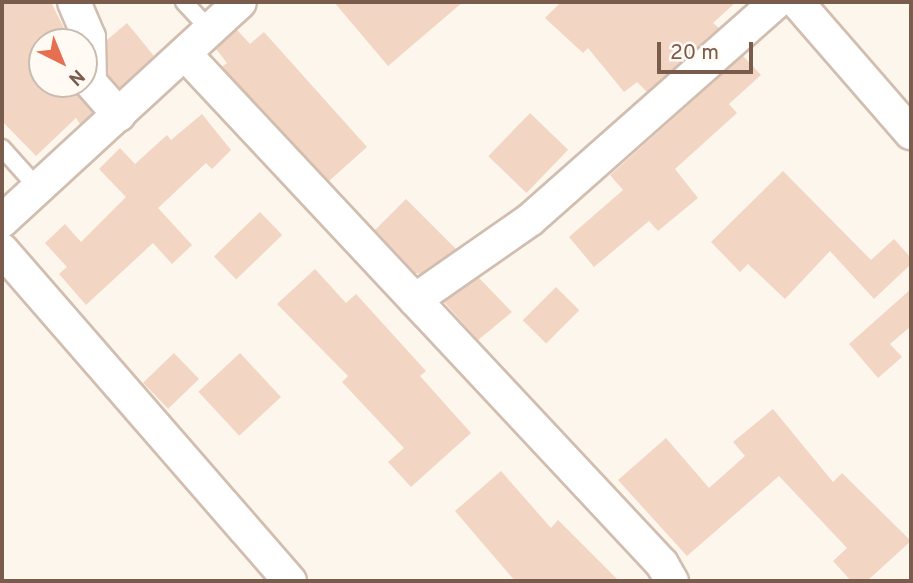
<!DOCTYPE html>
<html>
<head>
<meta charset="utf-8">
<style>
	body { margin:0 }
	#map { position:relative; width:913px; height:583px; overflow:hidden; background:#fdf6ec; font-family:Overpass,sans-serif }
	div>[style] { position:absolute }
	.building>* { inset:0; background:#f3d5c3; transform-origin:0 0 }
	.roads { filter:drop-shadow(2px 0 #d1beb0) drop-shadow(-2px 0 #d1beb0) drop-shadow(0 2px #d1beb0) drop-shadow(0 -2px #d1beb0) }
	.service>* { height:16px; margin:-8px; padding:0 8px; transform-origin:8px; border-radius:8px; background:#fff }
	.minor>* { height:32px; margin:-16px; padding:0 16px; transform-origin:16px; border-radius:16px; background:#fff }
	span { translate:-50% -50%; white-space:nowrap; text-align:center; line-height:1.15; -webkit-text-stroke:5px #fffaf3; paint-order:stroke }
	.frame { position:absolute; inset:0; border:4px solid #7a5c4d; pointer-events:none }
	.north { position:absolute; left:28px; top:28px; width:70px; height:70px; box-sizing:border-box; background:#fffaf3; border:2px solid #cabbb1; border-radius:50%; rotate:137deg; font-size:19px; font-weight:700; line-height:28px; text-align:center; color:#7a5c4d }
	.north::after { content:''; display:block; margin:auto; width:24px; height:32px; background:#e76f51; clip-path:polygon(50% 0,100% 100%,50% 72%,0 100%) }
	.scale { position:absolute; left:657px; top:42px; width:96px; height:32px; box-sizing:border-box; border:4px solid #7a5c4d; border-top:0; padding-left:9px; font-size:21px; line-height:24px; white-space:nowrap; color:#7a5c4d; -webkit-text-stroke:5px #fffaf3; paint-order:stroke }
</style>
</head>
<body>
<div id="map">
	<div class="building">
		<div style="clip-path:polygon(2px 2px,51px 2px,71px 42px,42px 42px,42px 84px,72px 84px,93px 113px,80px 124px,76px 118px,36px 156px,2px 121px)"></div>
		<div style="clip-path:polygon(334px 2px,463px 2px,388px 66px)"></div>
		<div style="clip-path:polygon(561px 2px,736px 2px,713px 23px,719px 28px,647px 92px,637px 82px,624px 92px,588px 48px,583px 53px,545px 18px)"></div>
		<div style="clip-path:polygon(127px 23px,154px 56px,120px 88px,108px 75px,107px 40px)"></div>
		<div style="clip-path:polygon(237px 30px,250px 44px,264px 32px,367px 147px,329px 181px,222px 67px,227px 63px,216px 49px)"></div>
		<div style="clip-path:polygon(743px 56px,761px 75px,729px 104px,737px 113px,675px 169px,698px 198px,658px 231px,649px 221px,594px 267px,569px 237px,623px 190px,610px 175px)"></div>
		<div style="left:530px;top:113px;width:53px;height:60px;rotate:44deg"></div>
		<div style="clip-path:polygon(202px 114px,231px 150px,212px 169px,206px 163px,158px 208px,192px 245px,172px 264px,153px 243px,86px 305px,59px 274px,67px 267px,45px 243px,65px 224px,81px 242px,126px 197px,99px 169px,120px 148px,135px 164px,167px 135px,171px 140px)"></div>
		<div style="clip-path:polygon(783px 171px,871px 260px,894px 239px,911px 258px,911px 264px,874px 299px,830px 251px,785px 299px,748px 264px,740px 272px,711px 242px)"></div>
		<div style="clip-path:polygon(406px 199px,456px 249px,421px 274px,415px 273px,375px 230px)"></div>
		<div style="left:260px;top:212px;width:32px;height:64px;rotate:46deg"></div>
		<div style="clip-path:polygon(315px 269px,346px 303px,356px 294px,426px 371px,420px 376px,471px 433px,411px 487px,388px 462px,404px 448px,342px 382px,348px 376px,277px 304px)"></div>
		<div style="clip-path:polygon(479px 278px,512px 312px,478px 340px,444px 302px)"></div>
		<div style="left:556px;top:287px;width:33px;height:47px;rotate:45deg"></div>
		<div style="clip-path:polygon(911px 289px,911px 326px,890px 344px,902px 357px,878px 378px,849px 344px)"></div>
		<div style="left:174px;top:353px;width:36px;height:43px;rotate:46deg"></div>
		<div style="left:240px;top:353px;width:60px;height:57px;rotate:47deg"></div>
		<div style="clip-path:polygon(773px 409px,833px 482px,842px 473px,911px 541px,867px 581px,851px 581px,833px 561px,847px 548px,779px 476px,687px 556px,618px 480px,666px 438px,709px 488px,745px 456px,733px 442px)"></div>
		<div style="clip-path:polygon(501px 471px,551px 528px,558px 520px,619px 581px,515px 581px,455px 511px)"></div>
	</div>
	<div class="roads">
		<div class="service">
			<div style="left:184px;top:2px;width:37px;rotate:47deg"></div>
			<div style="left:2px;top:148px;width:52px;rotate:48.1deg"></div>
		</div>
		<div class="minor">
			<div style="left:74px;top:2px;width:38px;rotate:67deg"></div>
			<div style="left:89px;top:37px;width:45px;rotate:88.7deg"></div>
			<div style="left:90px;top:82px;width:44px;rotate:48.7deg"></div>
			<div style="left:797px;top:2px;width:174px;rotate:49deg"></div>
			<div style="left:185px;top:54px;width:698px;rotate:46.91deg"></div>
			<div style="left:662px;top:564px;width:20px;rotate:60deg"></div>
			<div style="left:2px;top:221px;width:323px;rotate:-42.6deg"></div>
			<div style="left:2px;top:250px;width:439px;rotate:49deg"></div>
			<div style="left:415px;top:300px;width:141px;rotate:-34.9deg"></div>
			<div style="left:531px;top:219px;width:327px;rotate:-41.5deg"></div>
		</div>
	</div>
	<div class="frame"></div>
	<div class="north">N</div>
	<div class="scale">20 m</div>
</div>
</body>
</html>
